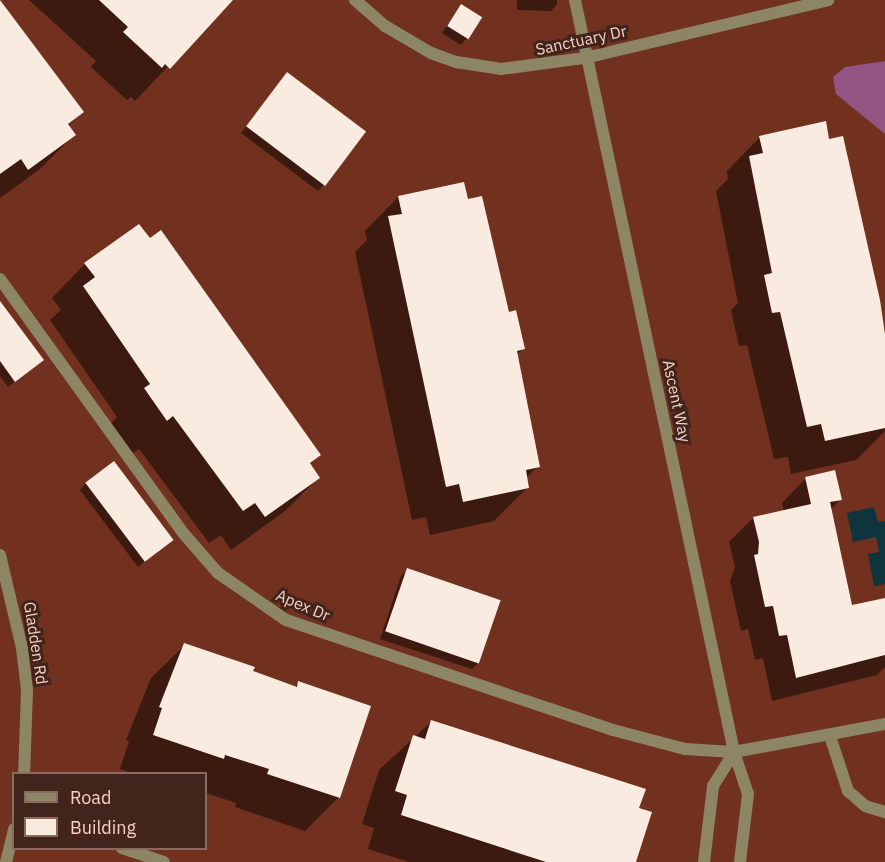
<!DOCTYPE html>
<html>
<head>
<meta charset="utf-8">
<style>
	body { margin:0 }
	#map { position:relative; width:885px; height:862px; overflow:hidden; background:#71311e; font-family:"IBM Plex Sans",sans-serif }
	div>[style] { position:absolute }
	.green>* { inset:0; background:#945483 }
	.water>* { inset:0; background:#10343d }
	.shadow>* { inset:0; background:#0007 }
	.building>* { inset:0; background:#faebe1; transform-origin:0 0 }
	.service>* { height:12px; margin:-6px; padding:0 6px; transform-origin:6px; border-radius:6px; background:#8d8665 }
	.minor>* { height:12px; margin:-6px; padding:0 6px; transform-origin:6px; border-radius:6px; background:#8d8665 }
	span { translate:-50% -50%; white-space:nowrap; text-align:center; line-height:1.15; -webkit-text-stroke:6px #41241b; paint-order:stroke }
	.street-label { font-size:16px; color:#f7d0c4 }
	.legend { position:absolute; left:12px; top:772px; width:195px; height:78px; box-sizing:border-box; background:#41241b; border:2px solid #8a695f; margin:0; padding:8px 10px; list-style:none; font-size:18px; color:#f7d0c4 }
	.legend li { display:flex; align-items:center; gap:12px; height:30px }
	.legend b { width:30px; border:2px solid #8a695f }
</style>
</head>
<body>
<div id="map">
	<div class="green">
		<div style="clip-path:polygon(885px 61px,885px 134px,836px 94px,833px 77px,845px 67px)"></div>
	</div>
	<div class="water">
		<div style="clip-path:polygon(874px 507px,878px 522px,885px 521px,885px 584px,874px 586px,868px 554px,879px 552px,876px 537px,853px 542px,847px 513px)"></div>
	</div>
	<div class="shadow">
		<div style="clip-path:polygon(0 0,82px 112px,68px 126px,74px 135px,40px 169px,0 198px)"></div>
		<div style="clip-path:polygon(29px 0,231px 0,135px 101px,131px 97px,127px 100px,91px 67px,96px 61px)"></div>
		<div style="clip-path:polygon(517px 0,557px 0,557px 4px,551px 11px,517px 10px)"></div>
		<div style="clip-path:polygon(461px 6px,467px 38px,461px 45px,442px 33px)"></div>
		<div style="clip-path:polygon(287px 74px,324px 184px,318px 191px,241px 133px)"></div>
		<div style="clip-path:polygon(760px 137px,885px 341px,885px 431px,856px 460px,791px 474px,788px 457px,774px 459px,747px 345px,739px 346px,731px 310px,738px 303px,716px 191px,728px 179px,727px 171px)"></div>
		<div style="clip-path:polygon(398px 197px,467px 201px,523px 349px,516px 355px,538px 466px,526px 478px,528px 487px,494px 521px,430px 535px,426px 517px,412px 520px,355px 252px,367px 240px,365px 231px)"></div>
		<div style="clip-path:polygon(161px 232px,319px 455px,309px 465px,318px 478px,285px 511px,231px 550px,221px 535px,209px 543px,139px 449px,133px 453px,111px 423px,117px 417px,50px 320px,61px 310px,52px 298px,85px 264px,150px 240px)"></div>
		<div style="clip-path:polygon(0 303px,42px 360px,8px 387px,0 376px)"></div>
		<div style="clip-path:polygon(806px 478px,840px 500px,830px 510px,851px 607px,885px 600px,885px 667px,877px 675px,772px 701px,763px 658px,755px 660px,748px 629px,741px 631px,730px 581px,735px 567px,729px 542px,753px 518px,784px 511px,782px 503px)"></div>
		<div style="clip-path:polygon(86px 483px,171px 540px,138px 567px,80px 490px)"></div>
		<div style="clip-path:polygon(408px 570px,478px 663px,472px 669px,380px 639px,401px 576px)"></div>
		<div style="clip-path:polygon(185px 645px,294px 688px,299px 683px,339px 797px,305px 831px,235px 807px,236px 803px,206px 793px,206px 774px,134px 774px,120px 769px,129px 741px,126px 740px,151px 678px)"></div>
		<div style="clip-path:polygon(432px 721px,638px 809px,634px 862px,409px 862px,368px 849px,374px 828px,362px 824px,379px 770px)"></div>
	</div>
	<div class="building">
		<div style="clip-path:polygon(0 0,84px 112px,68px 124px,76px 135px,28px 170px,21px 159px,0 174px)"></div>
		<div style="clip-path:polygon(99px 0,233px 0,170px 69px,165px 64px,162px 68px,123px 32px,128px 27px)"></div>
		<div style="left:461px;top:4px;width:25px;height:26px;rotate:32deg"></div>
		<div style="left:287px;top:72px;width:99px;height:68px;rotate:37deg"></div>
		<div style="clip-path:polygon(826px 121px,829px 139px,843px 136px,880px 300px,885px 334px,885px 428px,825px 441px,821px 424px,807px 427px,780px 312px,772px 313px,764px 275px,772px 273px,749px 156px,763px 153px,759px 136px)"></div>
		<div style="clip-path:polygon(464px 182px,468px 199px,482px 196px,509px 312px,516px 310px,525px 349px,517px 351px,540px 467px,526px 470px,529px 488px,463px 502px,459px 484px,446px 487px,388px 216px,402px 214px,398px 196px)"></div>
		<div style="clip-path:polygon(139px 224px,150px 238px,161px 230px,321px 455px,310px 463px,320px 478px,265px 517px,255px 503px,243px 511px,173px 416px,167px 421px,144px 388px,150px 384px,83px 286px,95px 277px,84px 263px)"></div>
		<div style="clip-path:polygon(0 301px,44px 360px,15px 382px,0 361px)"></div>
		<div style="left:114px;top:461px;width:99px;height:36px;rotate:53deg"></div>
		<div style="clip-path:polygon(835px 470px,842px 500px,830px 502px,852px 605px,885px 598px,885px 655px,796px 678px,787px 635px,779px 636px,773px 606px,765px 607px,754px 555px,758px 554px,759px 542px,753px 517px,811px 504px,805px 477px)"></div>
		<div style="left:407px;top:568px;width:99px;height:67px;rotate:19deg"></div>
		<div style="clip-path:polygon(184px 643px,255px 667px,253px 671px,297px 687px,298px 681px,371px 706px,340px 798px,267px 774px,269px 769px,225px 755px,224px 759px,153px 735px,162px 708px,159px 707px)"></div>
		<div style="clip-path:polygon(431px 720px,646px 789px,639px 808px,652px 812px,636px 862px,546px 862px,401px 815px,407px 795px,395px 791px,413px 735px,425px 739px)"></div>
	</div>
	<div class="service">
		<div style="left:355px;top:0;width:40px;rotate:41deg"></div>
		<div style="left:385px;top:26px;width:53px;rotate:30.4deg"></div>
		<div style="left:431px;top:53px;width:27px;rotate:20deg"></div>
		<div style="left:456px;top:62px;width:46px;rotate:8.8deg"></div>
		<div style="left:501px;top:69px;width:85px;rotate:-7.5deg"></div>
		<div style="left:585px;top:58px;width:250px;rotate:-13.4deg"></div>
		<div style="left:575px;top:0;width:769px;rotate:78.06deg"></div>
		<div style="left:734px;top:752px;width:44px;rotate:71.6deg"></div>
		<div style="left:748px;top:794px;width:68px;rotate:96.7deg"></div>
		<div style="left:0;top:279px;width:314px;rotate:54.2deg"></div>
		<div style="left:184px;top:534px;width:52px;rotate:48.9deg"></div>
		<div style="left:218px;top:573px;width:83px;rotate:34.7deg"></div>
		<div style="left:286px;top:620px;width:345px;rotate:18.6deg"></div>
		<div style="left:613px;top:730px;width:74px;rotate:14.8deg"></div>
		<div style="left:685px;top:749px;width:49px;rotate:3.5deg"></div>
		<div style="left:734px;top:752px;width:154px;rotate:-10.5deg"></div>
		<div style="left:0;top:555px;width:96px;rotate:76.7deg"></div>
		<div style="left:22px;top:648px;width:42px;rotate:83.2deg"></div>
		<div style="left:27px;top:690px;width:84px;rotate:92deg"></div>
		<div style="left:830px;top:736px;width:58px;rotate:71.9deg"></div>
		<div style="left:848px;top:791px;width:23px;rotate:41deg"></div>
		<div style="left:865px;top:806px;width:21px;rotate:17deg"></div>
		<div style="left:704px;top:862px;width:77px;rotate:-83.2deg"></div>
		<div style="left:713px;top:786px;width:40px;rotate:-58deg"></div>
	</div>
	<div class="minor">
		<div style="left:122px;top:848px;width:44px;rotate:18.4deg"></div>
		<div style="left:6px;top:862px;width:34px;rotate:-76deg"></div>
	</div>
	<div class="street-label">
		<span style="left:581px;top:40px;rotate:-12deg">Sanctuary Dr</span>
		<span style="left:677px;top:401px;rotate:78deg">Ascent Way</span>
		<span style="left:303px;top:605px;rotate:23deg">Apex Dr</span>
		<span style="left:36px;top:643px;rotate:81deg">Gladden Rd</span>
	</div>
	<ul class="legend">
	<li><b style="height:8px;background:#8d8665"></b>Road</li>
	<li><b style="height:16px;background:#faebe1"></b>Building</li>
	</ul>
</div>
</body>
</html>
